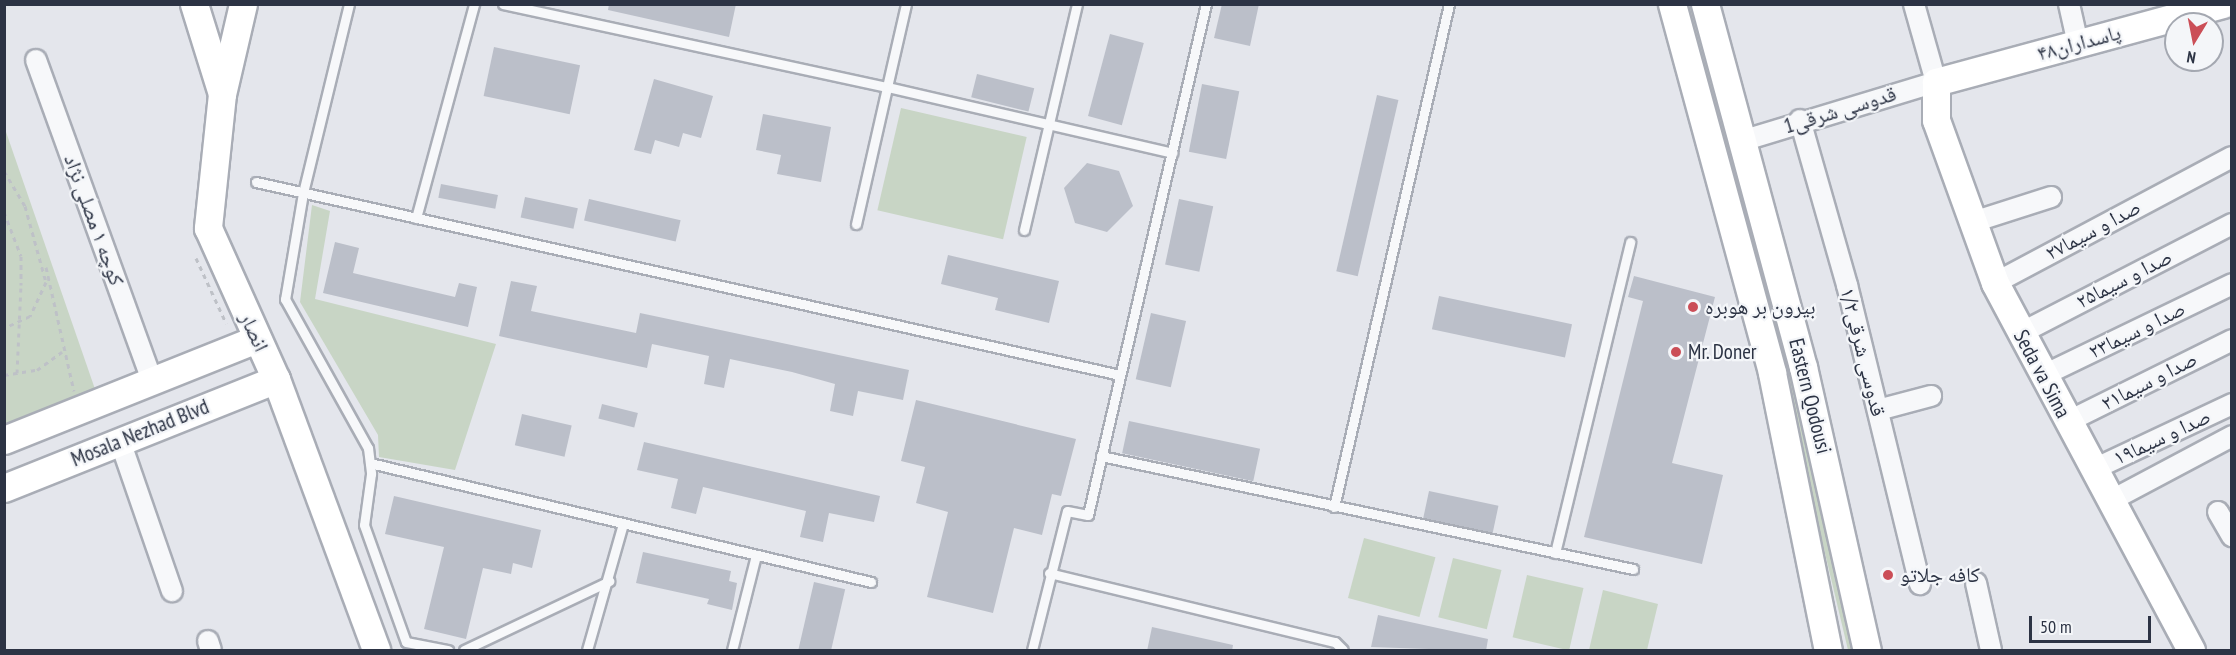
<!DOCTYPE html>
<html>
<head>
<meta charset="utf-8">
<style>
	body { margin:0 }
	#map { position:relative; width:2236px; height:655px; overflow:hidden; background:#e4e6ec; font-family:"PT Sans Narrow","Noto Naskh Arabic",sans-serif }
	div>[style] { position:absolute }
	.green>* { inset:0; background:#c8d5c5; transform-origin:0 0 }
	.building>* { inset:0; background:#bbbfc9; transform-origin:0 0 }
	.path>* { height:3px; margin-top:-1.5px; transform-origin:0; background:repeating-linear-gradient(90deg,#bec1c7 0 4.5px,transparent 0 9px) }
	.roads { filter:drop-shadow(2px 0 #a9adb6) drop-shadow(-2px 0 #a9adb6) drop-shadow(0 2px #a9adb6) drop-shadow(0 -2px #a9adb6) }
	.lane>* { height:9px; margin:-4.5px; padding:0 4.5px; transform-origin:4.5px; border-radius:4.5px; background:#f7f8fa }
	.street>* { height:20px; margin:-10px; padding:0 10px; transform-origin:10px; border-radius:10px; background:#f7f8fa }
	.secondary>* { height:27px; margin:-13.5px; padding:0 13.5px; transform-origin:13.5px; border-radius:13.5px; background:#fff }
	.path-bridge>* { height:3px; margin-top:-1.5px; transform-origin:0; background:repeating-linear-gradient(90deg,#bec1c7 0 4.5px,transparent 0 9px) }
	.dots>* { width:16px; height:16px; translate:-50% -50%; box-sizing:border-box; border:3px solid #f4f6f9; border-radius:50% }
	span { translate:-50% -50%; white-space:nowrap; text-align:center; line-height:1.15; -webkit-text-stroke:4.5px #f4f6f9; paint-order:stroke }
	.street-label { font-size:21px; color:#2c3344 }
	.poi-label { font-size:21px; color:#2c3344 }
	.left { translate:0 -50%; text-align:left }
	.frame { position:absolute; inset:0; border:6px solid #2c3344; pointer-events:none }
	.north { position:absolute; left:2164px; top:12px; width:60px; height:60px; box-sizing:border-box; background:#f4f6f9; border:2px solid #a4a8b1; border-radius:50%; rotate:190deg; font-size:16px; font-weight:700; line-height:24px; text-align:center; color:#2c3344 }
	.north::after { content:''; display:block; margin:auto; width:21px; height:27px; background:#cb4e57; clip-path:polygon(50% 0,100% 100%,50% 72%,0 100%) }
	.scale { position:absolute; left:2029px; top:616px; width:122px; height:27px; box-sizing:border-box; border:3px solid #2c3344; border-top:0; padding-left:8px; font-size:18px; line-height:21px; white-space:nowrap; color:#2c3344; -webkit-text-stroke:4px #f4f6f9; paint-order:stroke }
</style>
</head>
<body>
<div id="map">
	<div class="green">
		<div style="clip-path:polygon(1684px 5px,1692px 5px,1785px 342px,1857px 650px,1848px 650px,1741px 200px)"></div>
		<div style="left:901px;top:108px;width:129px;height:105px;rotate:13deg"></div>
		<div style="clip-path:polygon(5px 129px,96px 392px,5px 424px)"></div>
		<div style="clip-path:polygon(312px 205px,330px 211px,315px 299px,496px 344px,455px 470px,379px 457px,378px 435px,300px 302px)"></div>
		<div style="left:1364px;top:538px;width:74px;height:62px;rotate:15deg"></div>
		<div style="left:1453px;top:558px;width:50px;height:61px;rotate:14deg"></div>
		<div style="left:1527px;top:575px;width:58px;height:64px;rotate:13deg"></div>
		<div style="clip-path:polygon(1603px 590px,1658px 604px,1647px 650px,1589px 650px)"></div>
	</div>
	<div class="building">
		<div style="clip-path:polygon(609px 4px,736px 4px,729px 37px,608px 10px)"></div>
		<div style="clip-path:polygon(1222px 4px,1259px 4px,1250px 46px,1214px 38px)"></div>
		<div style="left:1110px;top:34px;width:35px;height:85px;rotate:15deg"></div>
		<div style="left:494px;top:47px;width:88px;height:50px;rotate:12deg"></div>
		<div style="left:977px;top:74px;width:59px;height:24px;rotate:14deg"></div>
		<div style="clip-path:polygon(654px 79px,713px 96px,701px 138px,683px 133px,679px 147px,655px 140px,651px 154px,634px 150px)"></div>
		<div style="left:1202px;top:84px;width:38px;height:69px;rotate:11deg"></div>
		<div style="left:1377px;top:95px;width:22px;height:181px;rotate:13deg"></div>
		<div style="clip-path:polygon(763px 114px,831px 127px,821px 182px,777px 174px,781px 155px,756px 150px)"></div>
		<div style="clip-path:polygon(1087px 163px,1119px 171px,1133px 206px,1107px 232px,1075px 223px,1064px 188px)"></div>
		<div style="left:441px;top:184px;width:58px;height:14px;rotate:11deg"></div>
		<div style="left:525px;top:197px;width:54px;height:21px;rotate:12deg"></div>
		<div style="left:589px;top:199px;width:94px;height:22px;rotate:13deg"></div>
		<div style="left:1179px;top:199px;width:35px;height:67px;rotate:12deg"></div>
		<div style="clip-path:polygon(335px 242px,359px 248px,353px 273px,455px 297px,459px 283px,477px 287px,468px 327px,323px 293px)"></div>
		<div style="clip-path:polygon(948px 255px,1059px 281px,1049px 323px,995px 310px,998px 298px,941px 284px)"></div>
		<div style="clip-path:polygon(1634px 276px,1715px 297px,1672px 463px,1723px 475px,1702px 564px,1584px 537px,1643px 301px,1628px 297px)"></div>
		<div style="clip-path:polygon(511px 281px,537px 286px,531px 311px,636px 333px,640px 313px,909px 370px,903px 400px,858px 391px,853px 416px,830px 411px,835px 384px,792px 372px,730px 359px,724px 388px,704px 384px,709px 356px,652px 344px,647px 368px,499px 336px)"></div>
		<div style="left:1439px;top:296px;width:136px;height:34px;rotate:12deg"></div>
		<div style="left:1151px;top:313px;width:36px;height:68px;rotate:13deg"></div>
		<div style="clip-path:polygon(916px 400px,1076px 439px,1061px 496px,1052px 494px,1042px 535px,1014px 528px,993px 613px,927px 597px,948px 512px,916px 503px,925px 467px,901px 461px)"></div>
		<div style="left:602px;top:404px;width:37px;height:15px;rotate:14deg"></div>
		<div style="left:522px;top:414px;width:51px;height:32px;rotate:13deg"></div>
		<div style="left:1129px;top:421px;width:134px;height:33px;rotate:12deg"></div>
		<div style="clip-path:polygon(644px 442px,880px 496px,874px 522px,829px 513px,823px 542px,800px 537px,806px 511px,703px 487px,696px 514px,671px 508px,678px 479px,637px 470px)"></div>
		<div style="left:1429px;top:491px;width:71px;height:28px;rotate:12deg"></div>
		<div style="clip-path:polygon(394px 496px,541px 530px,532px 568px,513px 563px,511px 574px,483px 568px,466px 639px,424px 629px,444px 547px,385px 534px)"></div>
		<div style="clip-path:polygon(643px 552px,731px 571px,729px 581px,737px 583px,732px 610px,707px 604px,709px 599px,636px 583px)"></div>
		<div style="left:814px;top:582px;width:32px;height:71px;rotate:13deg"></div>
		<div style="clip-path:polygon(1378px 615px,1488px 639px,1486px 651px,1371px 647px)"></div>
		<div style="clip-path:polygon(1152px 627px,1233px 645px,1232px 651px,1147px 651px)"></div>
	</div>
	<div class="path">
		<div style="left:4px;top:171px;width:41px;rotate:59deg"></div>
		<div style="left:25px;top:206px;width:79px;rotate:74.6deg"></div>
		<div style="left:46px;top:282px;width:38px;rotate:115deg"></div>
		<div style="left:30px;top:316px;width:29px;rotate:155deg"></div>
		<div style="left:4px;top:212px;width:47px;rotate:68.9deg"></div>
		<div style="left:21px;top:256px;width:29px;rotate:90deg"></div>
		<div style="left:196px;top:258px;width:72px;rotate:65.2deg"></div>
		<div style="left:46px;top:267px;width:127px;rotate:77.3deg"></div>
		<div style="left:4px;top:375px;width:33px;rotate:-9deg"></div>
		<div style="left:37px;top:370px;width:31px;rotate:-36deg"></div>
	</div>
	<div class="roads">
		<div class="lane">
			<div style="left:349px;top:4px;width:195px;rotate:103.7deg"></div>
			<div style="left:303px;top:193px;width:108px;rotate:99.6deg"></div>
			<div style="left:285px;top:299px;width:171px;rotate:60.9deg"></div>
			<div style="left:368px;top:448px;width:26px;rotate:83deg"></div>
			<div style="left:371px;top:474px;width:51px;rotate:97.8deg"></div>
			<div style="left:364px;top:525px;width:124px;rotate:70.3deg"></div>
			<div style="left:406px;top:642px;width:43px;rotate:10.8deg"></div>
			<div style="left:503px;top:4px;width:393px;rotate:12.2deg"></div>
			<div style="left:887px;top:87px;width:85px;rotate:-77.1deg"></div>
			<div style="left:256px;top:182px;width:885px;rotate:12.59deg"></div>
			<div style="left:416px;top:218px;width:222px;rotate:-74.8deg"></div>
			<div style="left:856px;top:224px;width:140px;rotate:-77.2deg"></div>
			<div style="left:887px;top:87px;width:293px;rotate:13deg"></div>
			<div style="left:1024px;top:230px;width:232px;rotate:-76.8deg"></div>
			<div style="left:1101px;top:456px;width:544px;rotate:11.99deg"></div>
			<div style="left:370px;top:463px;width:515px;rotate:13.36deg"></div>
			<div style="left:1334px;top:507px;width:516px;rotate:-77.12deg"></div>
			<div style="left:1555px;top:553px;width:320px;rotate:-76.4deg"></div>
			<div style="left:1049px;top:573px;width:294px;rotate:13.6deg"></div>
			<div style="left:1335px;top:642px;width:11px;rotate:45deg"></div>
			<div style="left:464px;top:650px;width:161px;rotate:-25.4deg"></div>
			<div style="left:587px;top:650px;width:131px;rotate:-74.1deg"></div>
			<div style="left:732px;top:650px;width:98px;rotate:-75.8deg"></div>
			<div style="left:1032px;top:650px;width:143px;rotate:-75.9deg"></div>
			<div style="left:1067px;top:511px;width:21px;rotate:11deg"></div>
			<div style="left:1088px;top:515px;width:524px;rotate:-77deg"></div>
		</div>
		<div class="street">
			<div style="left:2069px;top:4px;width:41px;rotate:77.3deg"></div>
			<div style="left:36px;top:60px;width:340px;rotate:70.1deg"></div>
			<div style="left:1800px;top:120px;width:172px;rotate:74.1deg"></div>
			<div style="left:1847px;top:285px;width:308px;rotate:76.3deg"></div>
			<div style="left:1745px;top:140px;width:200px;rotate:-16.9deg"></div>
			<div style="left:1936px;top:82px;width:81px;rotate:-105.8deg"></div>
			<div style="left:1973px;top:222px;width:82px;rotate:-17.8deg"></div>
			<div style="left:1995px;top:283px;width:268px;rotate:-28deg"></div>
			<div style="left:2019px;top:334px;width:240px;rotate:-27.3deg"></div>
			<div style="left:2042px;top:376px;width:211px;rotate:-25.8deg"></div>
			<div style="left:1878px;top:410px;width:55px;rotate:-14.8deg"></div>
			<div style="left:2067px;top:422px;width:184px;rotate:-26.4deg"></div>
			<div style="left:120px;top:441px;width:159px;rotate:70.9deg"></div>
			<div style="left:2092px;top:470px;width:155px;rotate:-25.2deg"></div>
			<div style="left:2110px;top:501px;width:138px;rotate:-28deg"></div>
			<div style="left:2218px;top:512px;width:28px;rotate:60deg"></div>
			<div style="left:1976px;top:583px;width:69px;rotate:77.4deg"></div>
			<div style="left:208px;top:641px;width:9px;rotate:72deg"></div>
		</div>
		<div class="secondary">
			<div style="left:194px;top:4px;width:94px;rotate:72.7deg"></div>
			<div style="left:243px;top:4px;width:92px;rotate:103.1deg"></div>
			<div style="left:222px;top:94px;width:135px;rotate:96deg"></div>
			<div style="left:208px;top:228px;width:166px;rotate:65.8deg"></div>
			<div style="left:276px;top:379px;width:289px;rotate:69.7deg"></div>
			<div style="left:1672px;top:4px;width:382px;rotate:74.8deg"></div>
			<div style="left:1772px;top:373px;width:283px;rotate:78.6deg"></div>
			<div style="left:1705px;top:4px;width:376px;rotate:74.9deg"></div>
			<div style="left:1803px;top:367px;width:290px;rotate:77.3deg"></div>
			<div style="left:4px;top:440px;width:272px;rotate:-21.8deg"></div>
			<div style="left:4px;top:488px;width:293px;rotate:-21.8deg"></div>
			<div style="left:2191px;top:650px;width:416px;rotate:-118.1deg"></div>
			<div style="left:1995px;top:283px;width:173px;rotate:-109.9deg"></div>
			<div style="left:1936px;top:120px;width:38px;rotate:-90deg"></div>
			<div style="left:1936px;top:82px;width:297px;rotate:-15.2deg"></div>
		</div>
	</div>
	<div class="path-bridge">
		<div style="left:17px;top:373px;width:88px;rotate:-87.4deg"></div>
	</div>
	<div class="dots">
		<div style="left:1693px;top:307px;background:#cb4e57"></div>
		<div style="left:1676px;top:352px;background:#cb4e57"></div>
		<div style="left:1888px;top:575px;background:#cb4e57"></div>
	</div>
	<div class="street-label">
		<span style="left:2079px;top:43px;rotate:-15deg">پاسداران۴۸</span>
		<span style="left:1840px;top:110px;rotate:-17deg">1قدوسی شرقی</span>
		<span style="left:94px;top:220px;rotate:70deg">کوچه ۱ مصلی نژاد</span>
		<span style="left:2093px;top:230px;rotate:-28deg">صدا و سیما۲۷</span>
		<span style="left:2124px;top:279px;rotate:-27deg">صدا و سیما۲۵</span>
		<span style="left:2137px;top:330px;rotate:-26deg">صدا و سیما۲۳</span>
		<span style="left:254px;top:332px;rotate:65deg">انصار</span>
		<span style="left:1863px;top:352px;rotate:76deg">قدوسی شرقی۱/۲</span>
		<span style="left:2042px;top:374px;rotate:62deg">Seda va Sima</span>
		<span style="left:2149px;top:381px;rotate:-27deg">صدا و سیما۲۱</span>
		<span style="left:1810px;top:396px;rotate:76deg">Eastern Qodousi</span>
		<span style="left:140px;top:433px;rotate:-22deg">Mosala Nezhad Blvd</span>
		<span style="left:2162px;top:437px;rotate:-25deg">صدا و سیما۱۹</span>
	</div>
	<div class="poi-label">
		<span class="left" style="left:1705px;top:307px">بیرون بر هوبره</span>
		<span class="left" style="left:1688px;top:352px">Mr. Doner</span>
		<span class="left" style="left:1900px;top:575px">کافه جلاتو</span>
	</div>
	<div class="frame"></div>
	<div class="north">N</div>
	<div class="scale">50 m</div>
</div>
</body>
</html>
